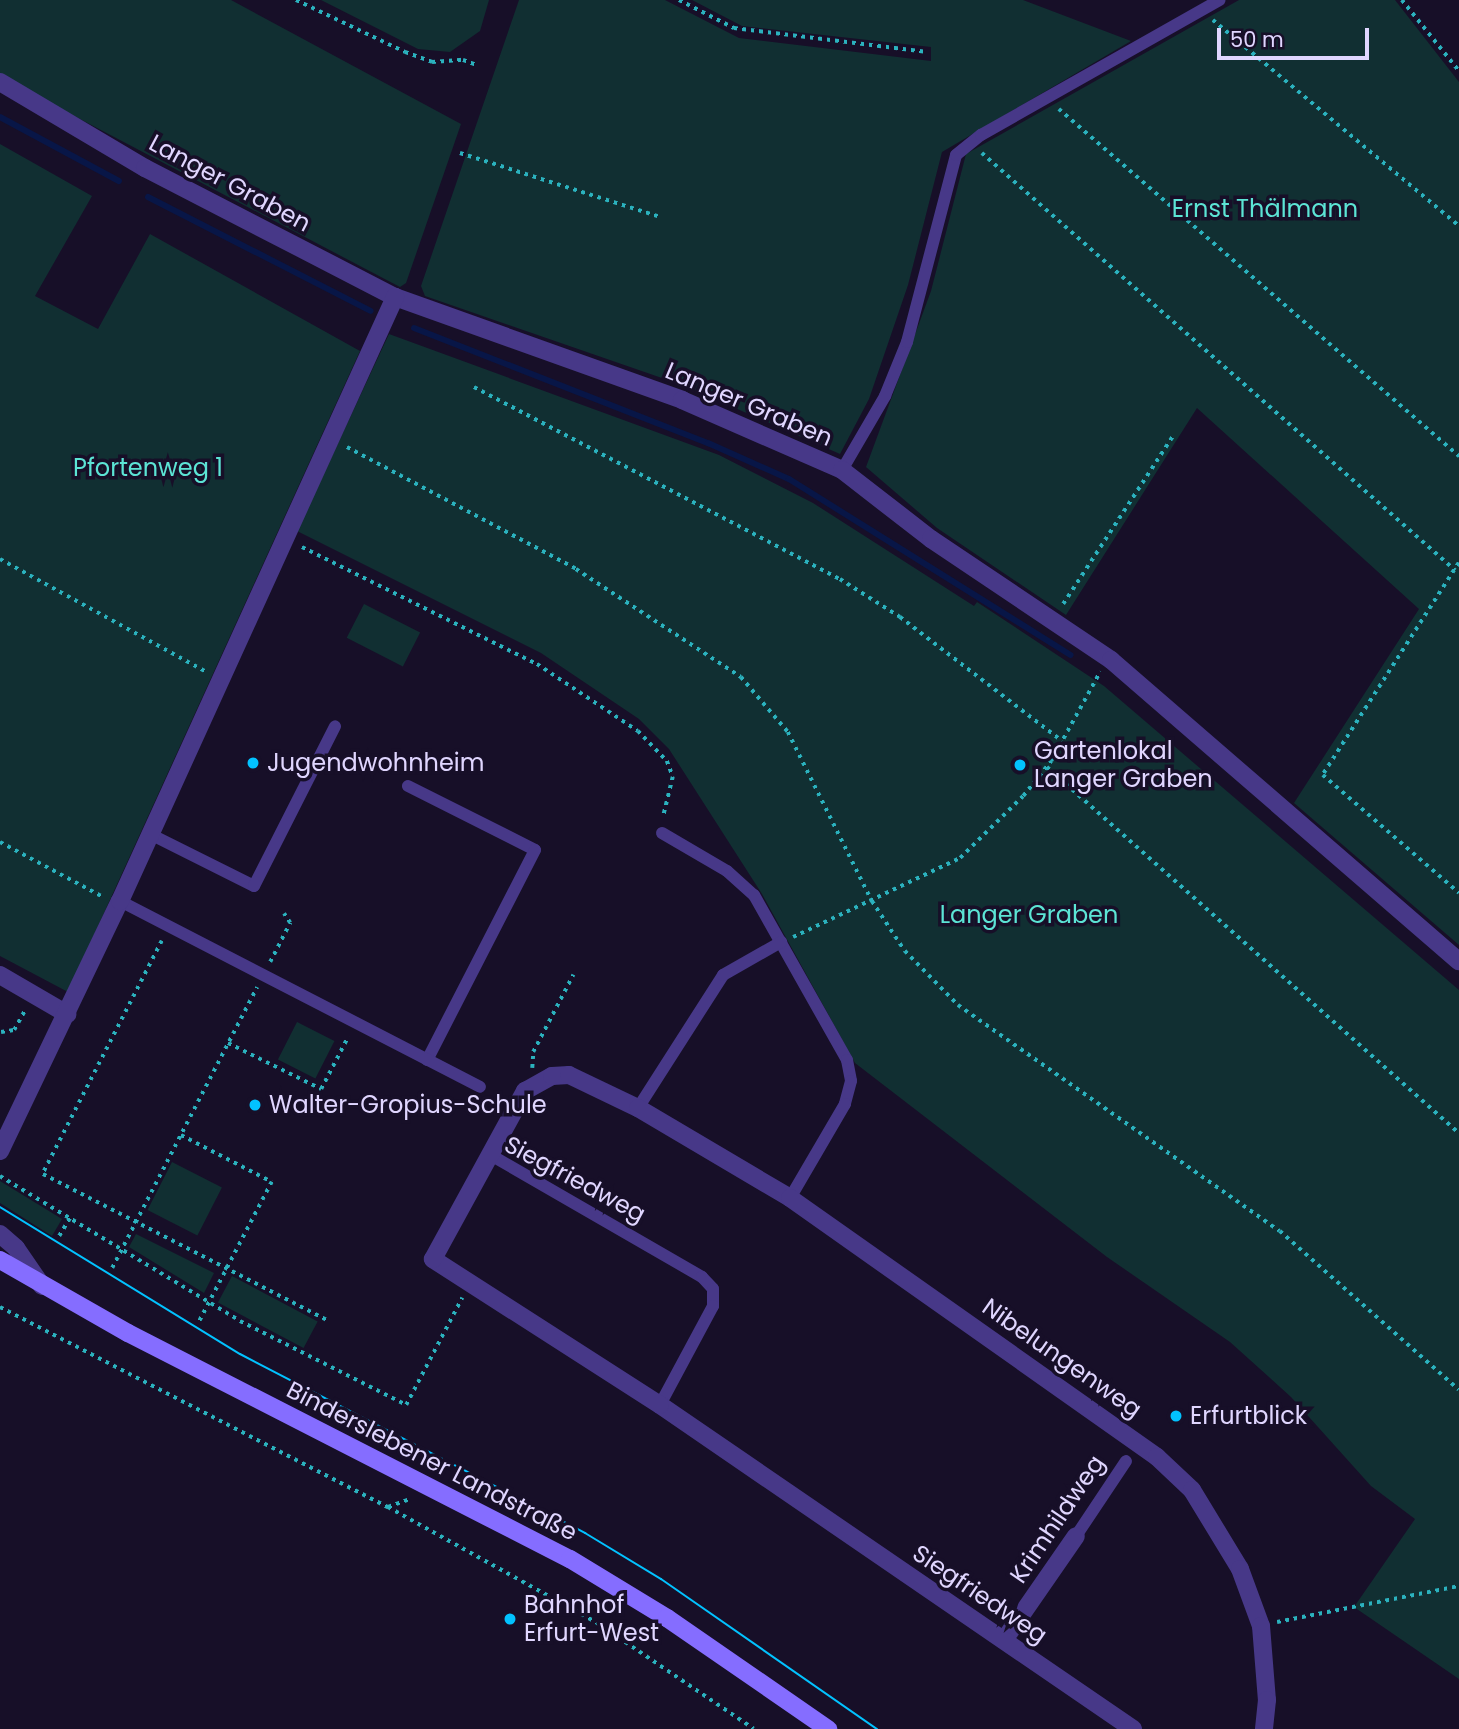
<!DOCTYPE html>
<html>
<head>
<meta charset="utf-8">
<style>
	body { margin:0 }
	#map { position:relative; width:1459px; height:1729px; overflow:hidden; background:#170f28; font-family:Poppins,sans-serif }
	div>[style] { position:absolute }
	.green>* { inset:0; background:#112f32; transform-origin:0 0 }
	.stream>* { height:6px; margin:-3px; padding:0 3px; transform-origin:3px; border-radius:3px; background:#081647 }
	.path>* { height:3.5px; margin-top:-1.75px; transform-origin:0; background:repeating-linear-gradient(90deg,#2bb2be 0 3.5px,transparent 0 8.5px) }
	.service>* { height:12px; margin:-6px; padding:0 6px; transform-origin:6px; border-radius:6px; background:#473888 }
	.minor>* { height:18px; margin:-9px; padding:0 9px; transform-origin:9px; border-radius:9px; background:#473888 }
	.secondary>* { height:18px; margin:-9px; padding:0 9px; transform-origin:9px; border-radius:9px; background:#856dff }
	.tram>* { height:2px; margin:-1px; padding:0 1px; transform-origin:1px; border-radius:1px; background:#02c2ff }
	.dots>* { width:19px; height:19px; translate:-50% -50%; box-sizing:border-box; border:4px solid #170f28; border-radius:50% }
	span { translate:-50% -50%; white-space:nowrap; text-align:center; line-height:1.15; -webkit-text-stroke:7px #170f28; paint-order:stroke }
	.street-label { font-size:24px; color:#e0d6ff }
	.park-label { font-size:24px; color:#5ce4d5 }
	.poi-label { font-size:24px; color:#e0d6ff }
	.left { translate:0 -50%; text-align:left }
	.scale { position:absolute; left:1217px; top:28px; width:152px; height:32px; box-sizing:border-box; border:4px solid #e0d6ff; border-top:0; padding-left:9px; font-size:21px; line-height:24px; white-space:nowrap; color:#e0d6ff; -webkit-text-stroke:5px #170f28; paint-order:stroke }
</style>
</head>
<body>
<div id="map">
	<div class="green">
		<div style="clip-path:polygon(0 0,231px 0,461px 124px,406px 283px,400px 287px,0 77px)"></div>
		<div style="clip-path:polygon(321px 0,489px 0,480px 31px,450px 52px,418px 49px)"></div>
		<div style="clip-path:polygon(519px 0,665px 0,739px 38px,931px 61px,931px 47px,742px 26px,692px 0,1023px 0,1131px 41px,942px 152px,908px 285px,869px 399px,840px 454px,685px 386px,425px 296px,421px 286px)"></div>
		<div style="clip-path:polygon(1239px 0,1395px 0,1459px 82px,1459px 945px,1294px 803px,1419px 609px,1197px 408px,1066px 615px,937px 528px,866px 467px,931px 291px,966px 154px)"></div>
		<div style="clip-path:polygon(0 144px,92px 196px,35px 296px,98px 329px,150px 234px,360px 351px,68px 992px,0 956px)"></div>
		<div style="clip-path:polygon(389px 334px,719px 455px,813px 503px,974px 606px,977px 602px,1104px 686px,1459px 990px,1459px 1679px,1354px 1607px,1415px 1519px,1371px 1486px,1291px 1397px,1230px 1342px,1107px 1257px,855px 1063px,762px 894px,669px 749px,639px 719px,541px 653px,297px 531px)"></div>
		<div style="left:364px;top:604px;width:63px;height:38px;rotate:27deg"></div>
		<div style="left:297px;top:1022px;width:42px;height:42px;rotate:27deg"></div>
		<div style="left:172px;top:1162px;width:56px;height:54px;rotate:27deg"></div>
		<div style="clip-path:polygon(0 1181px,62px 1219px,52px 1236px,0 1203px)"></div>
		<div style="clip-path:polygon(136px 1234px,214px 1273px,204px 1293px,129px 1247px)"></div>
		<div style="left:232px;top:1276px;width:97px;height:30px;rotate:28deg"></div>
	</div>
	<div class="stream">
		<div style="left:0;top:117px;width:135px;rotate:28.3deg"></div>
		<div style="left:148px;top:197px;width:250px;rotate:27.1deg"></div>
		<div style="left:414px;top:328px;width:316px;rotate:21.4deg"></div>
		<div style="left:708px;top:443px;width:89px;rotate:24deg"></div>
		<div style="left:789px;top:479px;width:332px;rotate:32deg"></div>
	</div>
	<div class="path">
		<div style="left:296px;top:0;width:121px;rotate:25.5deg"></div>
		<div style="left:405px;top:52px;width:29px;rotate:20deg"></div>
		<div style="left:432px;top:62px;width:31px;rotate:-4deg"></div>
		<div style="left:463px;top:60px;width:15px;rotate:20deg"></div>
		<div style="left:679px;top:0;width:62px;rotate:27deg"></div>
		<div style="left:734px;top:28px;width:193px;rotate:7.1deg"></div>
		<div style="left:1402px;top:0;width:91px;rotate:51.2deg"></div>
		<div style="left:1213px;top:20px;width:321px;rotate:39.9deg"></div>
		<div style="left:1059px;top:109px;width:530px;rotate:40.94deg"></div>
		<div style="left:460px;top:153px;width:210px;rotate:17.7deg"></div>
		<div style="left:982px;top:153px;width:631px;rotate:41.4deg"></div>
		<div style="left:474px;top:387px;width:413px;rotate:27.7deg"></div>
		<div style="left:840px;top:579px;width:71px;rotate:32.3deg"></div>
		<div style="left:900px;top:617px;width:204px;rotate:37.4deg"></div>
		<div style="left:347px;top:447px;width:259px;rotate:28deg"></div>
		<div style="left:576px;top:569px;width:197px;rotate:33.2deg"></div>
		<div style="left:741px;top:677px;width:72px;rotate:49.5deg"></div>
		<div style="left:788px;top:732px;width:189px;rotate:63.6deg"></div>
		<div style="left:872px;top:901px;width:60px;rotate:56.6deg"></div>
		<div style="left:905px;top:951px;width:76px;rotate:45.5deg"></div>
		<div style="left:958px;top:1005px;width:393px;rotate:35.1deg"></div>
		<div style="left:1280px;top:1231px;width:239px;rotate:41.6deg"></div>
		<div style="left:302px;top:547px;width:263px;rotate:26.5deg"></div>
		<div style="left:537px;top:664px;width:121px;rotate:33.6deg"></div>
		<div style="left:638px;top:731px;width:42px;rotate:46deg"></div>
		<div style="left:667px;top:761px;width:17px;rotate:69deg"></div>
		<div style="left:673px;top:777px;width:42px;rotate:103.7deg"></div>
		<div style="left:0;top:559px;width:235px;rotate:28.7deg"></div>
		<div style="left:1459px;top:563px;width:252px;rotate:122.7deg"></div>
		<div style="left:1323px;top:775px;width:180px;rotate:40.9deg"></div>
		<div style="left:1063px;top:604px;width:201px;rotate:-56.8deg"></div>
		<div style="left:1047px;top:767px;width:551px;rotate:41.62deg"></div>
		<div style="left:0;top:842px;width:117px;rotate:28.1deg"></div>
		<div style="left:793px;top:937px;width:185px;rotate:-25.3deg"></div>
		<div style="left:960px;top:858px;width:88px;rotate:-44.5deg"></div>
		<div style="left:1023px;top:796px;width:45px;rotate:-51.3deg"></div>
		<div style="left:1051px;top:761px;width:102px;rotate:-61.2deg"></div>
		<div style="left:162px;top:941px;width:262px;rotate:117.1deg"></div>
		<div style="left:43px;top:1174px;width:322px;rotate:27.2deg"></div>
		<div style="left:270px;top:962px;width:44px;rotate:-62.9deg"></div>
		<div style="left:290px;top:923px;width:11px;rotate:-124deg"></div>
		<div style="left:1px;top:1032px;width:13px;rotate:-9deg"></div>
		<div style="left:14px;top:1030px;width:23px;rotate:-61deg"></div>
		<div style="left:228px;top:1043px;width:104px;rotate:26.3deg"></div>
		<div style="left:321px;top:1089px;width:59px;rotate:-62.6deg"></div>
		<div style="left:532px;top:1068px;width:16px;rotate:-86deg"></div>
		<div style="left:533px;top:1052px;width:87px;rotate:-62.5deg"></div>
		<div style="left:181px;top:1135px;width:102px;rotate:27.3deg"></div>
		<div style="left:272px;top:1182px;width:158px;rotate:117.5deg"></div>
		<div style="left:0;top:1176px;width:280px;rotate:31.1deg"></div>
		<div style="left:240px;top:1321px;width:186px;rotate:26.8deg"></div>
		<div style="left:406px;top:1405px;width:121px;rotate:-62.4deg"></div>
		<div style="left:59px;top:1236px;width:21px;rotate:-59deg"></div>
		<div style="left:112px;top:1268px;width:316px;rotate:-62.7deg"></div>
		<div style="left:0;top:1307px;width:437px;rotate:27.3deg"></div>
		<div style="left:388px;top:1507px;width:23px;rotate:-20deg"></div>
		<div style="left:388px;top:1507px;width:239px;rotate:29deg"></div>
		<div style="left:597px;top:1623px;width:189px;rotate:34deg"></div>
		<div style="left:1277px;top:1622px;width:186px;rotate:-11.2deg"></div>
	</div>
	<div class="service">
		<div style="left:842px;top:470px;width:86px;rotate:-59.8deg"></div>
		<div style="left:885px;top:396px;width:58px;rotate:-67.8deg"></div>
		<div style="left:907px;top:342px;width:193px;rotate:-75.3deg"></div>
		<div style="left:956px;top:155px;width:32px;rotate:-39deg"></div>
		<div style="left:981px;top:135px;width:274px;rotate:-29.5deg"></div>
		<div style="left:408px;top:786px;width:142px;rotate:26.7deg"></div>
		<div style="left:535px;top:850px;width:236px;rotate:117.2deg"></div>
		<div style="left:662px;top:833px;width:75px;rotate:30.3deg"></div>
		<div style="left:727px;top:871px;width:36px;rotate:42deg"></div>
		<div style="left:754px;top:895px;width:189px;rotate:60.6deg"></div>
		<div style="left:847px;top:1060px;width:21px;rotate:79deg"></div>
		<div style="left:851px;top:1081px;width:24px;rotate:105deg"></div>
		<div style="left:845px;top:1104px;width:109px;rotate:120.3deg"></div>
		<div style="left:150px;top:834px;width:116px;rotate:26.6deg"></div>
		<div style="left:254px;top:886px;width:179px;rotate:-63.1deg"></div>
		<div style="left:120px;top:901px;width:405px;rotate:27.3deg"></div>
		<div style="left:638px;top:1108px;width:158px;rotate:-57.4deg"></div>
		<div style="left:723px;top:975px;width:67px;rotate:-29.6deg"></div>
		<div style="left:489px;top:1154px;width:246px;rotate:30deg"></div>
		<div style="left:702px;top:1277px;width:16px;rotate:47deg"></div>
		<div style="left:713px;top:1289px;width:17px;rotate:90deg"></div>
		<div style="left:713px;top:1306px;width:112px;rotate:118.2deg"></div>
		<div style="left:1076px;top:1536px;width:90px;rotate:-56.3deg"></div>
	</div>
	<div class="minor">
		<div style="left:0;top:82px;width:169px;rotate:30.7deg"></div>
		<div style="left:145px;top:168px;width:281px;rotate:27.3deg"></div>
		<div style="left:395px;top:297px;width:305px;rotate:19.7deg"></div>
		<div style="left:682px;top:400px;width:175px;rotate:23.6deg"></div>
		<div style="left:842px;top:470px;width:113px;rotate:37.8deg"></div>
		<div style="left:931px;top:539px;width:217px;rotate:33.9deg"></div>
		<div style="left:1111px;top:660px;width:460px;rotate:40.9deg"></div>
		<div style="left:0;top:975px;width:78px;rotate:30.2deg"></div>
		<div style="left:0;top:1151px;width:277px;rotate:-64.4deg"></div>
		<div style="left:120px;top:901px;width:664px;rotate:-65.52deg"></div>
		<div style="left:0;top:1234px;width:21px;rotate:41deg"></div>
		<div style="left:16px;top:1248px;width:46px;rotate:55.6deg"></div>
		<div style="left:1004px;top:1640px;width:126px;rotate:-55.3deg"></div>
		<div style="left:1133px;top:1729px;width:573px;rotate:-145.59deg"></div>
		<div style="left:660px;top:1405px;width:270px;rotate:-147.3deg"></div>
		<div style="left:433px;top:1259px;width:192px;rotate:-61.3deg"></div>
		<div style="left:525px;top:1091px;width:31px;rotate:-29deg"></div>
		<div style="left:552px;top:1076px;width:17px;rotate:-3deg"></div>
		<div style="left:569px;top:1075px;width:76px;rotate:25.6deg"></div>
		<div style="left:638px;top:1108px;width:177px;rotate:30.6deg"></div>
		<div style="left:790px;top:1198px;width:449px;rotate:35.2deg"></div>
		<div style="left:1157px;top:1457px;width:48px;rotate:43.3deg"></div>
		<div style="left:1192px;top:1490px;width:92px;rotate:58.7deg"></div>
		<div style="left:1240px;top:1569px;width:61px;rotate:69.8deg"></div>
		<div style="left:1261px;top:1626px;width:74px;rotate:85.4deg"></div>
		<div style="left:1267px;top:1700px;width:29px;rotate:96deg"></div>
	</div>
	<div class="secondary">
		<div style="left:0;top:1260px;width:147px;rotate:29.7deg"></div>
		<div style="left:128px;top:1333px;width:496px;rotate:27.1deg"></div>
		<div style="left:570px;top:1559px;width:114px;rotate:31.3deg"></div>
		<div style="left:667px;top:1618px;width:196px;rotate:34.6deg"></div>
	</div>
	<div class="tram">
		<div style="left:0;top:1207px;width:281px;rotate:31.5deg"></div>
		<div style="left:240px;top:1354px;width:389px;rotate:27.4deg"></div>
		<div style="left:585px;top:1533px;width:89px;rotate:31.2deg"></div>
		<div style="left:661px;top:1579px;width:263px;rotate:34.8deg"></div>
	</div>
	<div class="dots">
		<div style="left:253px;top:763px;background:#02c2ff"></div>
		<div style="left:1020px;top:765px;background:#02c2ff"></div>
		<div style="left:255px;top:1105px;background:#02c2ff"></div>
		<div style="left:1176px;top:1416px;background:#02c2ff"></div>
		<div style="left:510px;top:1619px;background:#02c2ff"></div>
	</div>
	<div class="street-label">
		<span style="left:230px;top:183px;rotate:28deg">Langer Graben</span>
		<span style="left:749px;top:404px;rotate:23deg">Langer Graben</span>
		<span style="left:575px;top:1179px;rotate:28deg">Siegfriedweg</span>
		<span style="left:1062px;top:1358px;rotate:35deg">Nibelungenweg</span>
		<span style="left:432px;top:1461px;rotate:27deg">Binderslebener Landstraße</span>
		<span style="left:1057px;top:1519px;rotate:-56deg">Krimhildweg</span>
		<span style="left:980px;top:1594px;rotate:34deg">Siegfriedweg</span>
	</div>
	<div class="park-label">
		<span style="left:1265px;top:209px">Ernst Thälmann</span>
		<span style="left:148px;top:468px">Pfortenweg 1</span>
		<span style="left:1029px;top:915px">Langer Graben</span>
	</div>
	<div class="poi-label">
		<span class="left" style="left:1034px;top:765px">Gartenlokal<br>Langer Graben</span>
		<span class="left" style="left:267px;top:763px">Jugendwohnheim</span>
		<span class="left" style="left:269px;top:1105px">Walter-Gropius-Schule</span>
		<span class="left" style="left:1190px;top:1416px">Erfurtblick</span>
		<span class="left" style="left:524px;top:1619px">Bahnhof<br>Erfurt-West</span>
	</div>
	<div class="scale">50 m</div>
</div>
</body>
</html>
